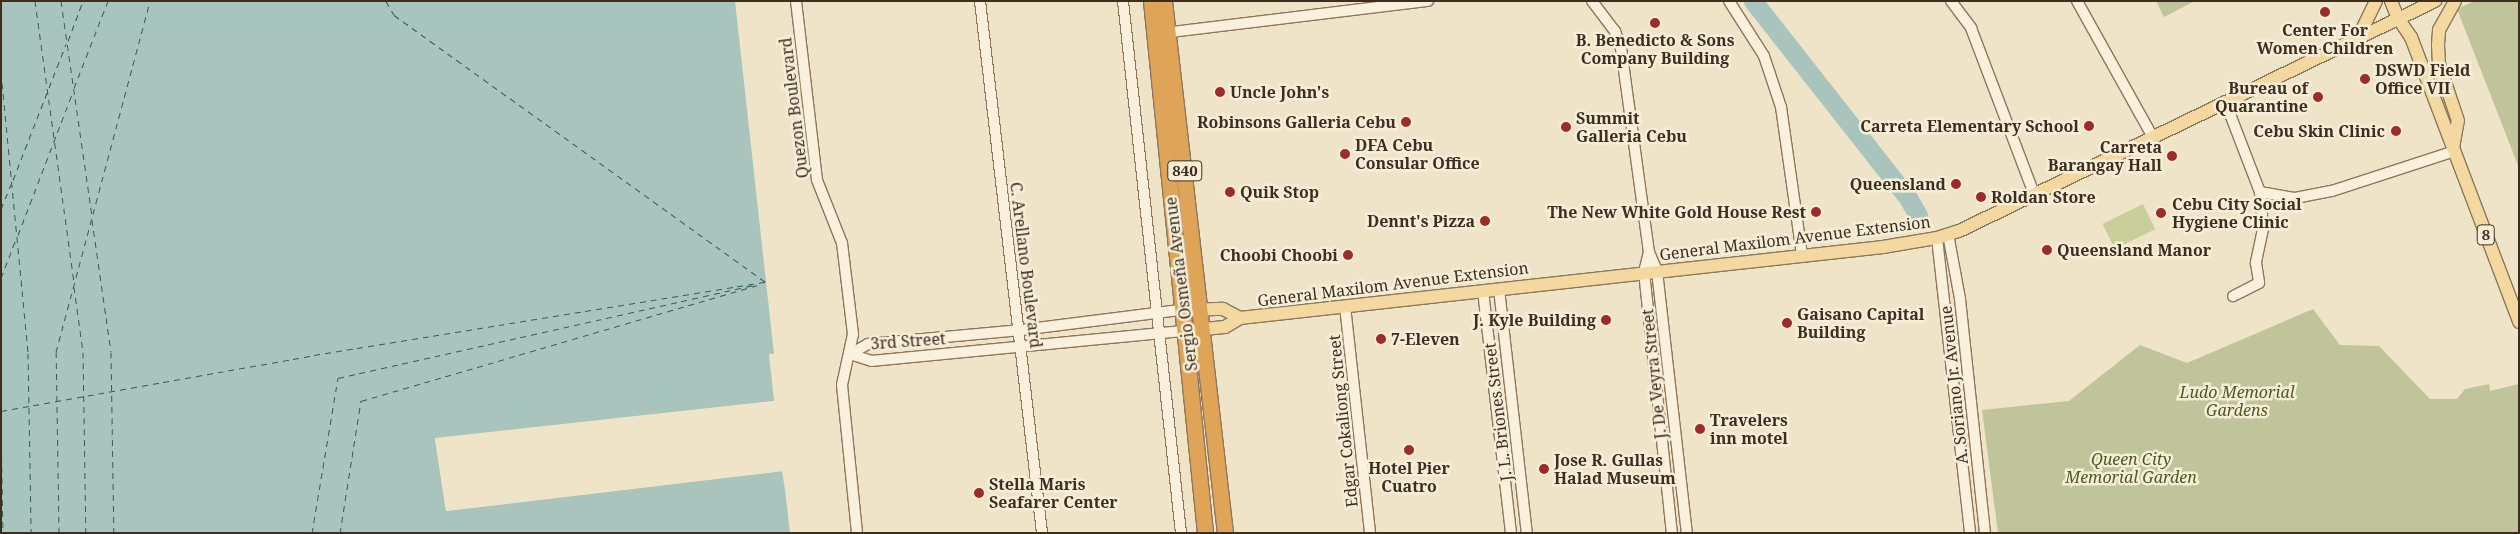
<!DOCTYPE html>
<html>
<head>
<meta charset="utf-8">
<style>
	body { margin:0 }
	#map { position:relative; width:2520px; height:534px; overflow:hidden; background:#f0e4c8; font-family:"Noto Serif",serif }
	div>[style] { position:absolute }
	.green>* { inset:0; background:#c9cf9b; transform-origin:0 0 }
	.cemetery>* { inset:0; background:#bfc49a }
	.water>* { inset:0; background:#a9c4bc }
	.pier>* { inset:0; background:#f0e4c8 }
	.river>* { height:19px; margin:-9.5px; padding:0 9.5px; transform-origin:9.5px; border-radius:9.5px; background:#a9c4bc }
	.ferry>* { height:1px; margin-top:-0.5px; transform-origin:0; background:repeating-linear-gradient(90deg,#2f5d5a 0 6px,transparent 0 11px) }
	.roads { filter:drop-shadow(1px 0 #8d765c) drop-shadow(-1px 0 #8d765c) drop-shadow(0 1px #8d765c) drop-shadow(0 -1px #8d765c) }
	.minor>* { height:10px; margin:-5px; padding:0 5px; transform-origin:5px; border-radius:5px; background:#faf1dc }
	.major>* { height:12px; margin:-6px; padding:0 6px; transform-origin:6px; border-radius:6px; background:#f3d9a0 }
	.highway>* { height:15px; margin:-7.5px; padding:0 7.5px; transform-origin:7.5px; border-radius:7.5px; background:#e0a458 }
	.dots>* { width:14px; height:14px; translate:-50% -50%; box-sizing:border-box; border:2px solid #f7eed8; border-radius:50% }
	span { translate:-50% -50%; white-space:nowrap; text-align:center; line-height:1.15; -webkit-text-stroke:5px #f7eed8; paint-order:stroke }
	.shield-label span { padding:1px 4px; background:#f7eed8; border:1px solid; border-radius:4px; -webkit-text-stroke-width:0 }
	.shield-label { font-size:15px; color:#3d2e20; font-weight:700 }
	.poi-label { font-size:16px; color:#3d2e20; font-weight:700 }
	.left { translate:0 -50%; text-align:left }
	.right { translate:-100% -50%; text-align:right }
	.street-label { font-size:16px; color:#3d2e20 }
	.park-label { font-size:16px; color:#4d5a26; font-style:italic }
	.frame { position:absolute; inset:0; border:2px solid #3d2e20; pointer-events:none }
</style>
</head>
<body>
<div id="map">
	<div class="green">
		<div style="left:2143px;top:204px;width:28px;height:45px;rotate:64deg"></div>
	</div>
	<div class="cemetery">
		<div style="clip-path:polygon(2156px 1px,2195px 1px,2164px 17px)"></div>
		<div style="clip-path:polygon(2474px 1px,2519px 1px,2519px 168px,2457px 9px)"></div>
		<div style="clip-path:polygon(2313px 309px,2340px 345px,2379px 346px,2430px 399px,2457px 399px,2465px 389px,2489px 384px,2490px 391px,2519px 384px,2519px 533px,1998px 533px,1982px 410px,2069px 401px,2140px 345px,2187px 363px)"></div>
	</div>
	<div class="water">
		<div style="clip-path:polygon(1px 1px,735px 1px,774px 354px,769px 354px,775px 401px,435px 439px,446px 511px,783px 471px,790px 533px,1px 533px)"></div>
	</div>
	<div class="pier">
		<div style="clip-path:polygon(777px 353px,772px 356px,775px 403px,438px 441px,448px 509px,783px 468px,792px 533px,782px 471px,446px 511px,435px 438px,774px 401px,769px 354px)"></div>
	</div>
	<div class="river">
		<div style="left:1753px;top:1px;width:251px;rotate:51.8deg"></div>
		<div style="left:1908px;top:198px;width:20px;rotate:60deg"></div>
	</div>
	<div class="ferry">
		<div style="left:35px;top:1px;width:285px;rotate:82.1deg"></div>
		<div style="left:61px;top:1px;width:217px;rotate:81.8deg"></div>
		<div style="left:386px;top:1px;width:16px;rotate:60deg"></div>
		<div style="left:394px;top:15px;width:458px;rotate:35.7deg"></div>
		<div style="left:68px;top:41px;width:43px;rotate:-69.4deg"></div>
		<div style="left:1px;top:72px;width:282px;rotate:84.5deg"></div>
		<div style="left:28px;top:353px;width:180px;rotate:89deg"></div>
		<div style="left:74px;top:88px;width:93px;rotate:-68.7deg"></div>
		<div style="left:13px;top:180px;width:146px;rotate:-68.7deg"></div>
		<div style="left:1px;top:209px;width:27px;rotate:-68deg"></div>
		<div style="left:92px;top:220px;width:133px;rotate:81.8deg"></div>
		<div style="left:111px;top:352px;width:181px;rotate:89.1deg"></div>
		<div style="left:18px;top:235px;width:153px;rotate:-69deg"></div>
		<div style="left:1px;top:278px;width:42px;rotate:-69deg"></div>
		<div style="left:74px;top:287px;width:66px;rotate:82.1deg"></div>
		<div style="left:83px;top:352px;width:181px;rotate:89.1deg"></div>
		<div style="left:1px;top:411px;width:318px;rotate:-10.1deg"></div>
		<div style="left:314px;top:355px;width:459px;rotate:-9.2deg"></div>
		<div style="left:1px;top:423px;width:110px;rotate:89deg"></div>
		<div style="left:59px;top:533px;width:181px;rotate:-90.9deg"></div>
		<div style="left:56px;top:352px;width:363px;rotate:-75deg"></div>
		<div style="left:312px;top:533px;width:157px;rotate:-80.5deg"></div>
		<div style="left:338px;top:378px;width:426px;rotate:-12.6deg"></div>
		<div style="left:340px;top:533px;width:134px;rotate:-81deg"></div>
		<div style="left:361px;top:401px;width:416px;rotate:-16.3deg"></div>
	</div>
	<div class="roads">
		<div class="minor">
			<div style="left:796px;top:1px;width:180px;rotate:83.3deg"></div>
			<div style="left:817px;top:180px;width:68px;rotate:68.4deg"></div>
			<div style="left:842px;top:243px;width:92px;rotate:83.1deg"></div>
			<div style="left:853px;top:334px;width:52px;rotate:102.2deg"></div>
			<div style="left:842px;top:385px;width:149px;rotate:84.2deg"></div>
			<div style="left:980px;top:1px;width:536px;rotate:83.35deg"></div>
			<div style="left:1123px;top:1px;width:535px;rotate:83.78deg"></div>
			<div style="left:1592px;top:1px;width:38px;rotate:53deg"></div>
			<div style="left:1615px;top:31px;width:18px;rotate:71deg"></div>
			<div style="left:1621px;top:48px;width:206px;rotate:82.2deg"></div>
			<div style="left:1649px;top:252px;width:21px;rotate:67deg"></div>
			<div style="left:1657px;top:271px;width:264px;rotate:83.5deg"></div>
			<div style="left:1729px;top:1px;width:65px;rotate:57.5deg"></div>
			<div style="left:1764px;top:56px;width:54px;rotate:71.6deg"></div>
			<div style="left:1781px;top:107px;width:149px;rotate:81.9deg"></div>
			<div style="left:1951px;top:1px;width:34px;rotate:53deg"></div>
			<div style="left:1971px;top:28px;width:178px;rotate:69.2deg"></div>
			<div style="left:2077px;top:1px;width:154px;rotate:60.9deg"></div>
			<div style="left:1163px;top:33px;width:267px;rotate:-6.9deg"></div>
			<div style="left:2225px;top:101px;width:97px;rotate:69deg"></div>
			<div style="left:2260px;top:192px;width:37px;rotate:85deg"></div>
			<div style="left:2263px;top:229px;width:35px;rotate:102deg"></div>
			<div style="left:2256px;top:263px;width:20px;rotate:81deg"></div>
			<div style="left:2259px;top:283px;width:29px;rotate:153deg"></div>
			<div style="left:2260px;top:192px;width:36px;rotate:10deg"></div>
			<div style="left:2295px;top:198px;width:38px;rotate:-11deg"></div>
			<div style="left:2332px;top:191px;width:129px;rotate:-18deg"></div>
			<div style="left:1948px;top:234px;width:66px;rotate:79.5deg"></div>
			<div style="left:1960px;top:299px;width:235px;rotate:83.9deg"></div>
			<div style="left:1937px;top:238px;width:297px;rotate:83.6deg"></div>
			<div style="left:1649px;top:252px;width:21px;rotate:104deg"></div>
			<div style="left:1644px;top:272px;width:262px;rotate:83.9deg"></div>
			<div style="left:1499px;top:289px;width:246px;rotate:83.5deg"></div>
			<div style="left:1483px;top:291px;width:244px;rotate:83.4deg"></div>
			<div style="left:1345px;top:306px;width:228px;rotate:83.7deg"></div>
			<div style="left:850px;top:354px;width:22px;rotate:18deg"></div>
			<div style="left:871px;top:361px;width:313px;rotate:-5.5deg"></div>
			<div style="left:850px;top:354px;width:21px;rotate:-29deg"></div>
			<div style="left:868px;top:344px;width:154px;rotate:-5.2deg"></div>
			<div style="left:1021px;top:330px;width:160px;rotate:-7.2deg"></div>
		</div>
		<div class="major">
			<div style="left:2391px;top:1px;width:18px;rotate:68deg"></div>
			<div style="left:2398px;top:18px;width:23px;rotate:56deg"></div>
			<div style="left:2411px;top:37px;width:305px;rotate:69.2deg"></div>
			<div style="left:2359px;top:36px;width:39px;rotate:-64deg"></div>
			<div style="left:2453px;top:148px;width:27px;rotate:-80deg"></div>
			<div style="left:2458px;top:121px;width:60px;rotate:-108.4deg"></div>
			<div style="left:2439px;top:64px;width:19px;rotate:-93deg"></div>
			<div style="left:2438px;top:45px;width:15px;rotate:-86deg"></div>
			<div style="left:2439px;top:30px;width:33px;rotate:-61deg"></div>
			<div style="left:1190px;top:310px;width:33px;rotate:-2deg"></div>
			<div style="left:1223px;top:309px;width:19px;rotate:28deg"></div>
			<div style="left:1183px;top:331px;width:42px;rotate:-5.4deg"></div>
			<div style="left:1225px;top:327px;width:17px;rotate:-31deg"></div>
			<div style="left:1240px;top:318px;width:647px;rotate:-6.3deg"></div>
			<div style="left:1883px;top:247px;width:55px;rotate:-9.5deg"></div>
			<div style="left:1937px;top:238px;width:23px;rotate:-18deg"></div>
			<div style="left:1959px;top:231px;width:529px;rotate:-25.79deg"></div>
		</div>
		<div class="highway">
			<div style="left:1151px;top:1px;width:535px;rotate:84.2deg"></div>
			<div style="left:1164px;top:1px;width:535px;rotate:83.46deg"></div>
		</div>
	</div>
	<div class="dots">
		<div style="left:2325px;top:12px;background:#9e2a2b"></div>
		<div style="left:1655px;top:23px;background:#9e2a2b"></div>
		<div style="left:2365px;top:79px;background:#9e2a2b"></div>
		<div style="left:1220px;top:92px;background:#9e2a2b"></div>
		<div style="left:2318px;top:97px;background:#9e2a2b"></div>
		<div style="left:1406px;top:122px;background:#9e2a2b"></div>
		<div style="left:2089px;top:126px;background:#9e2a2b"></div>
		<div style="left:1566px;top:127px;background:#9e2a2b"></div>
		<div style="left:2396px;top:131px;background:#9e2a2b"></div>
		<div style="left:1345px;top:154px;background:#9e2a2b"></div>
		<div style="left:2172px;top:156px;background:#9e2a2b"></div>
		<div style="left:1956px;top:184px;background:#9e2a2b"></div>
		<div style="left:1230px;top:192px;background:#9e2a2b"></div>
		<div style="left:1981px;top:197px;background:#9e2a2b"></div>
		<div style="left:1816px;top:212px;background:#9e2a2b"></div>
		<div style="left:2161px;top:213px;background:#9e2a2b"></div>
		<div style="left:1485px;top:221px;background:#9e2a2b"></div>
		<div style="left:2047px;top:250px;background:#9e2a2b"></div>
		<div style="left:1348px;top:255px;background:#9e2a2b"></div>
		<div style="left:1606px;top:320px;background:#9e2a2b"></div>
		<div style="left:1787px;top:323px;background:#9e2a2b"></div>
		<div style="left:1381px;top:339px;background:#9e2a2b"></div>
		<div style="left:1700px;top:429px;background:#9e2a2b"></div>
		<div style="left:1409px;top:450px;background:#9e2a2b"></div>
		<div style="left:1544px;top:469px;background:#9e2a2b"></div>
		<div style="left:979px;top:493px;background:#9e2a2b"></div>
	</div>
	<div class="shield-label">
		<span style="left:1185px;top:171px">840</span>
		<span style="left:2486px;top:235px">8</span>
	</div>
	<div class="poi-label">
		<span style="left:2325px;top:39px">Center For<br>Women Children</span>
		<span style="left:1655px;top:49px">B. Benedicto &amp; Sons<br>Company Building</span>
		<span class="left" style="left:2375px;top:79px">DSWD Field<br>Office VII</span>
		<span class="right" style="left:2308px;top:97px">Bureau of<br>Quarantine</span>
		<span class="left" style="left:1230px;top:92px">Uncle John's</span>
		<span class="left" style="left:1576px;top:127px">Summit<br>Galleria Cebu</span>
		<span class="right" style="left:1396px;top:122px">Robinsons Galleria Cebu</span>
		<span class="right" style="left:2079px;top:126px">Carreta Elementary School</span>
		<span class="right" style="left:2385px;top:131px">Cebu Skin Clinic</span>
		<span class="left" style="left:1355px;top:154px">DFA Cebu<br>Consular Office</span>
		<span class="right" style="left:2162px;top:156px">Carreta<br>Barangay Hall</span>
		<span class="right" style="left:1946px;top:184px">Queensland</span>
		<span class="left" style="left:1240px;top:192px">Quik Stop</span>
		<span class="left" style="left:1991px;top:197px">Roldan Store</span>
		<span class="left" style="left:2172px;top:213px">Cebu City Social<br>Hygiene Clinic</span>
		<span class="right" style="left:1806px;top:212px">The New White Gold House Rest</span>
		<span class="right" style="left:1475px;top:221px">Dennt's Pizza</span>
		<span class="left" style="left:2057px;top:250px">Queensland Manor</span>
		<span class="right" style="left:1338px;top:255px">Choobi Choobi</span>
		<span class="left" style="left:1797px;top:323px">Gaisano Capital<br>Building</span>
		<span class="right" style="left:1596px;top:320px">J. Kyle Building</span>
		<span class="left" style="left:1391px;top:339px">7-Eleven</span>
		<span class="left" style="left:1710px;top:429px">Travelers<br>inn motel</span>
		<span class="left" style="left:1554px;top:469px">Jose R. Gullas<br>Halad Museum</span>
		<span style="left:1409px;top:477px">Hotel Pier<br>Cuatro</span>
		<span class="left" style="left:989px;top:493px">Stella Maris<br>Seafarer Center</span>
	</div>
	<div class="street-label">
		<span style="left:794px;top:108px;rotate:-97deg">Quezon Boulevard</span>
		<span style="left:1795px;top:238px;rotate:-7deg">General Maxilom Avenue Extension</span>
		<span style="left:1026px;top:265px;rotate:83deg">C. Arellano Boulevard</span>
		<span style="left:1181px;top:284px;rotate:-97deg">Sergio Osmeña Avenue</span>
		<span style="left:1393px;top:284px;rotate:-7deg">General Maxilom Avenue Extension</span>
		<span style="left:908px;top:341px;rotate:-4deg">3rd Street</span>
		<span style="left:1654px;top:374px;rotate:-96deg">J. De Veyra Street</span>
		<span style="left:1954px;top:385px;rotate:-96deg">A. Soriano Jr. Avenue</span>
		<span style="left:1498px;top:412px;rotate:-97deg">J. L. Briones Street</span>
		<span style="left:1343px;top:421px;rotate:-96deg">Edgar Cokaliong Street</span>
	</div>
	<div class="park-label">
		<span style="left:2237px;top:401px">Ludo Memorial<br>Gardens</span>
		<span style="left:2131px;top:468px">Queen City<br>Memorial Garden</span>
	</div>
	<div class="frame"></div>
</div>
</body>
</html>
